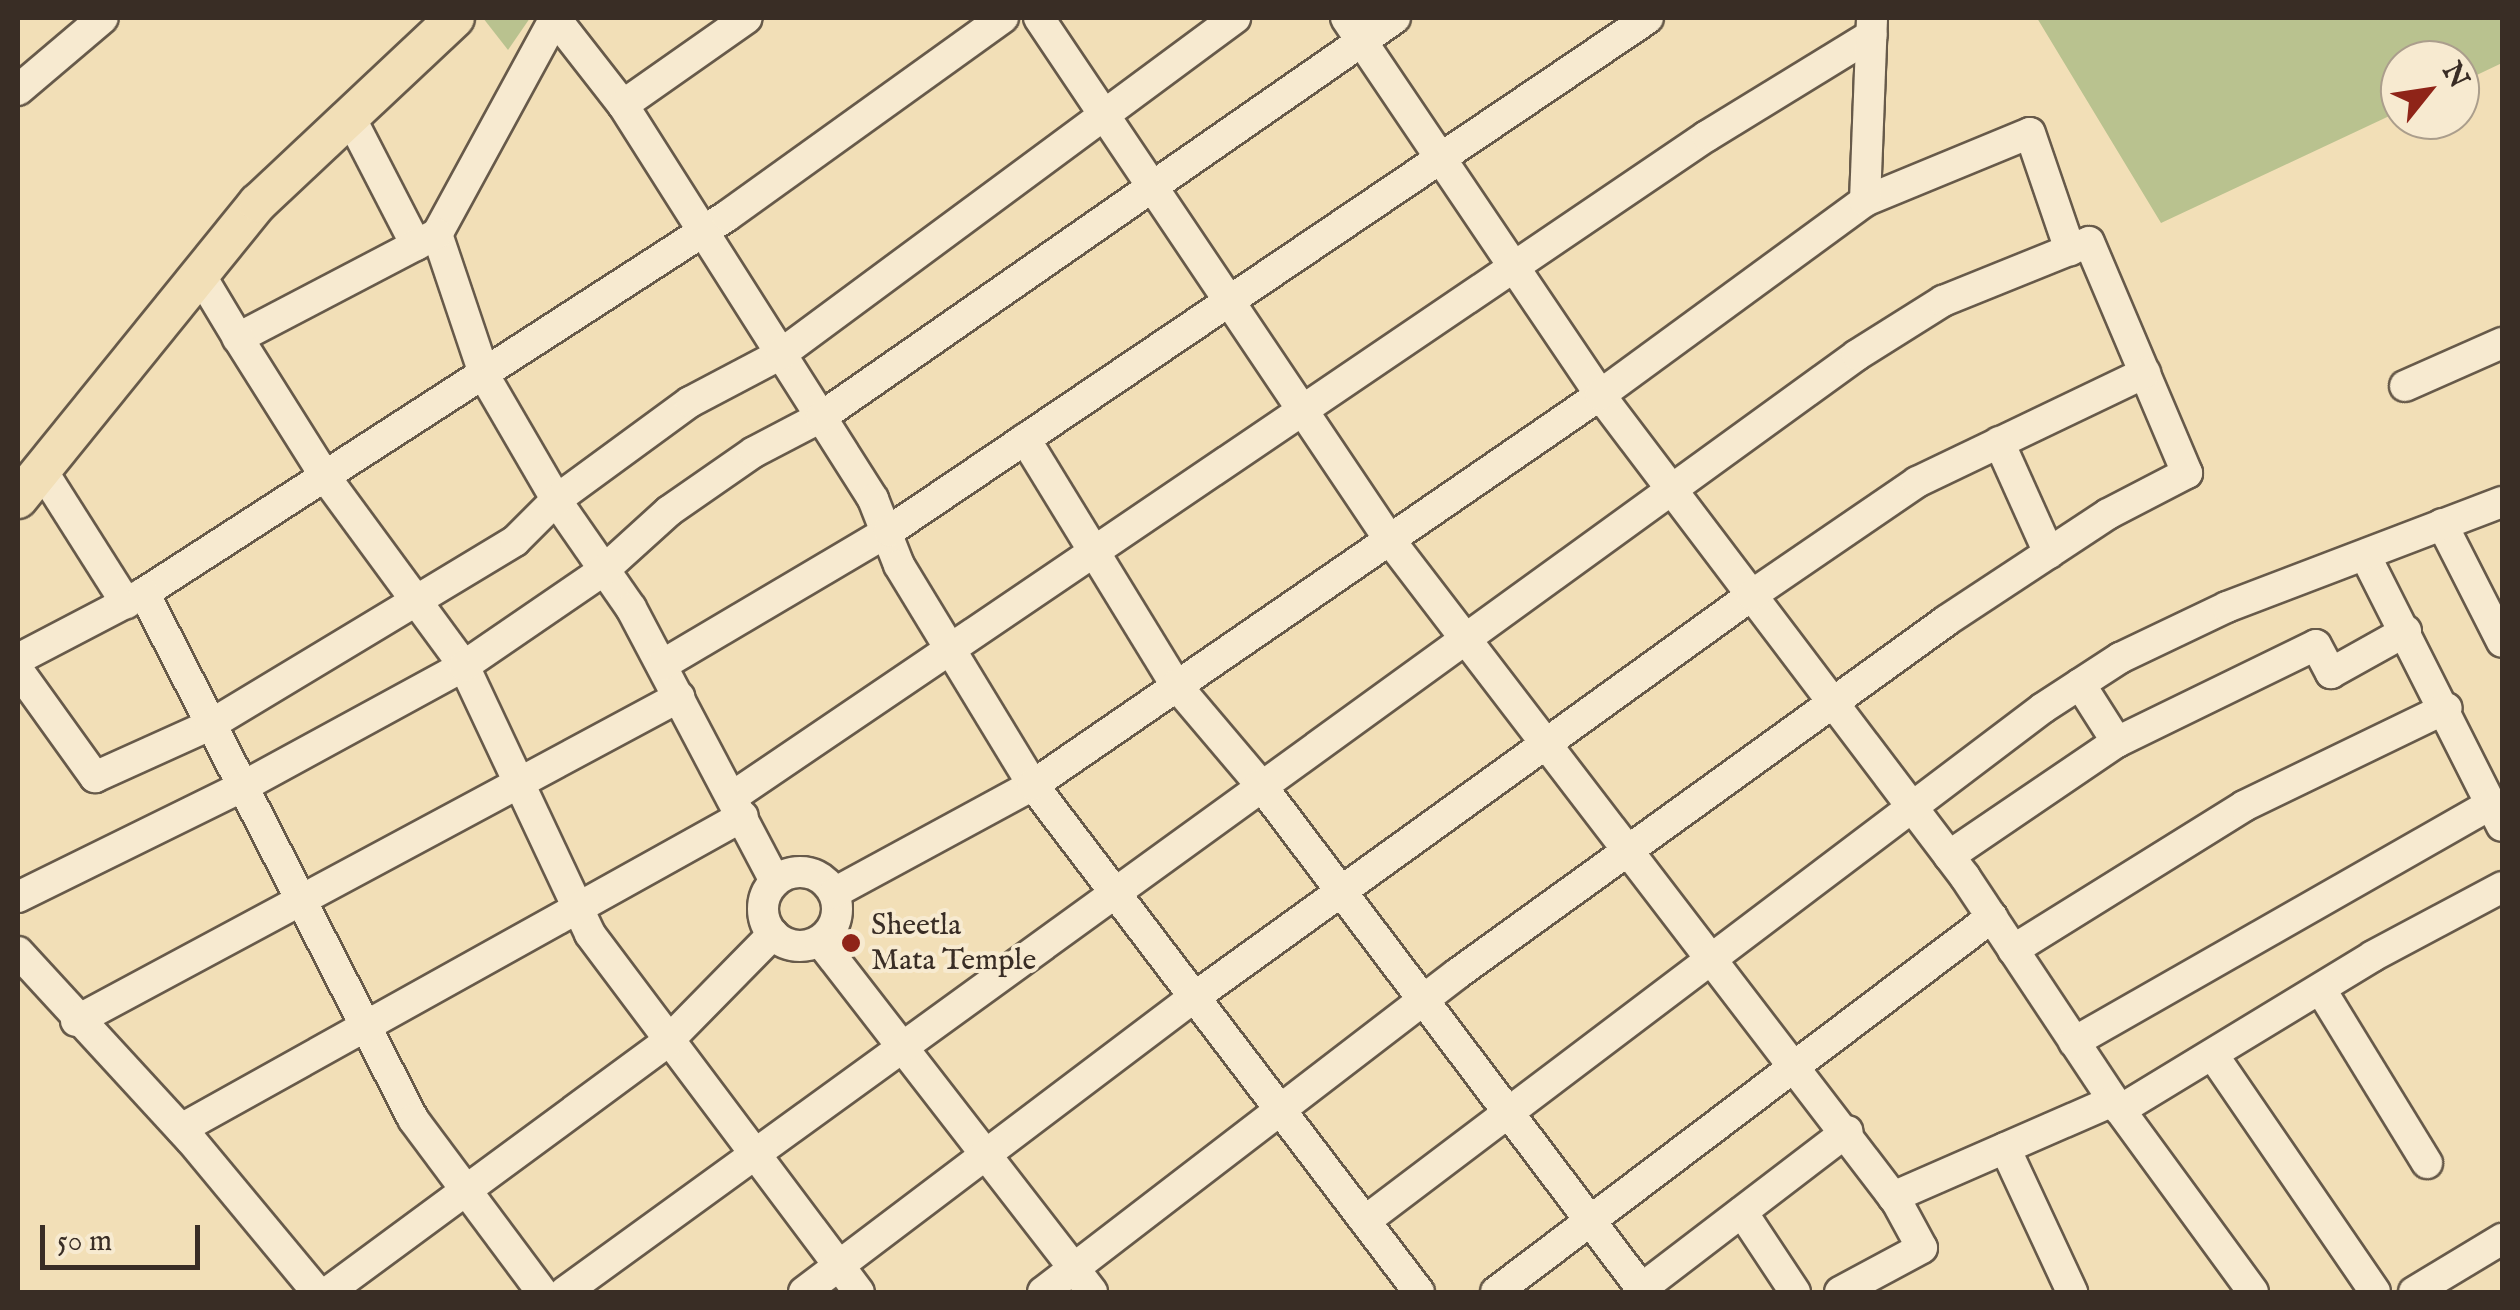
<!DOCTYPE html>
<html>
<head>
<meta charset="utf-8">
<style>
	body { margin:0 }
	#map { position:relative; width:2520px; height:1310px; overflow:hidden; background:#f2dfb7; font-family:"IM FELL English",serif }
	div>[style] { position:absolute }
	.green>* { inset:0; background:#b9c28f }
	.roads { filter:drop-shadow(2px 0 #675a4a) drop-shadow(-2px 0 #675a4a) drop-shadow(0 2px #675a4a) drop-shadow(0 -2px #675a4a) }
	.minor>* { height:30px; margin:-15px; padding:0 15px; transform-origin:15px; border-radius:15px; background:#f7ead0 }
	.minor>.ring { margin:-15px; padding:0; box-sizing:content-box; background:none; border:30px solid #f7ead0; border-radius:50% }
	.major>* { height:38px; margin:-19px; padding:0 19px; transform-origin:19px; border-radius:19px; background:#f2dfb7 }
	.dots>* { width:28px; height:28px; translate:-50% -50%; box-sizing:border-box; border:5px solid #f7ead0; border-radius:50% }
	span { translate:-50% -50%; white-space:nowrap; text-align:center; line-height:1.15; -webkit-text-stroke:8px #f7ead0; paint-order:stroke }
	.poi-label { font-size:30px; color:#392d25 }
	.left { translate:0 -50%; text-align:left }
	.frame { position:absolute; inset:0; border:20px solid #392d25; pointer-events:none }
	.north { position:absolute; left:2380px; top:40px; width:100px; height:100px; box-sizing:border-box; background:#f7ead0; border:2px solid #ab9e8c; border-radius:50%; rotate:60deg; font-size:28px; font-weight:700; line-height:40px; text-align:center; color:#392d25 }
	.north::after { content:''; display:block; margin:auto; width:35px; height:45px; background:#8f2418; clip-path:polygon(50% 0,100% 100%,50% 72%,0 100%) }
	.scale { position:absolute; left:40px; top:1225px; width:160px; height:45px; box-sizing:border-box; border:5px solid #392d25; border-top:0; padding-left:12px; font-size:30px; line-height:35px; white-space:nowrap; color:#392d25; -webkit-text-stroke:8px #f7ead0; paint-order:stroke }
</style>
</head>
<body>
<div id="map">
	<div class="green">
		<div style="clip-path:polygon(483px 18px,530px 18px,508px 50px)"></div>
		<div style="clip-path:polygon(2037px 18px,2502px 18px,2502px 63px,2460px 83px,2460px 60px,2400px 60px,2400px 111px,2161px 223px)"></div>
	</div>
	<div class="roads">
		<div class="minor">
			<div style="left:555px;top:18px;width:110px;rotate:52deg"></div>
			<div style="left:623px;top:105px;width:467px;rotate:57.6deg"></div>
			<div style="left:873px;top:499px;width:71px;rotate:68.5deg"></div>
			<div style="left:899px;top:565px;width:258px;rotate:58.7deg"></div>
			<div style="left:1033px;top:785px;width:637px;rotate:52.72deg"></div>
			<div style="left:555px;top:18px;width:246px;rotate:118.6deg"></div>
			<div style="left:437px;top:234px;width:151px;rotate:71.4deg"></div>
			<div style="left:485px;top:377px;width:149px;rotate:59.8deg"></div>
			<div style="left:560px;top:506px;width:124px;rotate:55.2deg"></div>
			<div style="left:631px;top:608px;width:309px;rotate:62.2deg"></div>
			<div style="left:1039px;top:18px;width:628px;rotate:56.11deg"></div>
			<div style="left:1389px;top:539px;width:835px;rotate:52.54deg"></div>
			<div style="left:1897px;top:1202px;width:52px;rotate:61.5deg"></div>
			<div style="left:1922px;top:1248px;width:93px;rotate:151.8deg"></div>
			<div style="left:1346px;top:18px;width:455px;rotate:56deg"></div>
			<div style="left:1600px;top:395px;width:605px;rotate:52.86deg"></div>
			<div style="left:1965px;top:877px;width:280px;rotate:56.4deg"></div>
			<div style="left:2120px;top:1110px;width:225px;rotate:53.8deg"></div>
			<div style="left:18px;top:90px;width:111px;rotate:-40.3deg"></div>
			<div style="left:623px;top:105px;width:151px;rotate:-35.1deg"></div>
			<div style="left:350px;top:117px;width:144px;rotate:62.7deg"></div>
			<div style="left:1865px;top:201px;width:178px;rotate:-22.4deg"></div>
			<div style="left:2030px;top:133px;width:124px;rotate:71.1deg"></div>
			<div style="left:437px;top:234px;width:225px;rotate:152.4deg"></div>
			<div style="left:238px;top:338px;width:165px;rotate:57.8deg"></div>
			<div style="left:326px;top:478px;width:233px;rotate:53.7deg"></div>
			<div style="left:464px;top:666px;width:296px;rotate:64.8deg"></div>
			<div style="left:590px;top:934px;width:448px;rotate:53.1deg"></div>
			<div style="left:199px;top:273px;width:76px;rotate:59deg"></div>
			<div style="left:2405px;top:386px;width:106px;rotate:-23.9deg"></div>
			<div style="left:1025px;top:439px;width:289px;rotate:58.5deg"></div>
			<div style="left:1176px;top:685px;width:130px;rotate:49.7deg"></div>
			<div style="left:1260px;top:784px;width:637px;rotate:52.91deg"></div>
			<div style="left:1999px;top:442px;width:122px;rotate:65.8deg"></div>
			<div style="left:41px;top:469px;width:159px;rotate:57.6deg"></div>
			<div style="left:2442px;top:524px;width:132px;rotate:63deg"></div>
			<div style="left:2366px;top:557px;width:301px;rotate:63.2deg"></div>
			<div style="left:144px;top:593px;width:694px;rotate:-32.89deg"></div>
			<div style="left:727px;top:216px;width:340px;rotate:-35.7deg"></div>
			<div style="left:18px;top:659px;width:142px;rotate:-27.6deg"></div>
			<div style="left:144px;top:593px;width:591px;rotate:62.91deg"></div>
			<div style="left:413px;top:1119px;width:216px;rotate:53.3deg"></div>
			<div style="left:662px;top:665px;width:264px;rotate:-30.6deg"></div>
			<div style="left:889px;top:531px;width:916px;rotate:-34.05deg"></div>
			<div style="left:18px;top:670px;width:132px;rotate:54.3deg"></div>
			<div style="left:95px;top:777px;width:126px;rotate:-24.3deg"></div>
			<div style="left:210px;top:725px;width:356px;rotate:-31.1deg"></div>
			<div style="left:515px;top:541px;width:58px;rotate:-45deg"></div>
			<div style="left:556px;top:500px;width:166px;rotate:-36.2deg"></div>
			<div style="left:690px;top:402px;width:103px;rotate:-27.8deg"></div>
			<div style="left:781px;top:354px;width:565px;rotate:-36.5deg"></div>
			<div style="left:2080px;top:684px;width:69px;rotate:57.5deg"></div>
			<div style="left:732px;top:797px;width:1178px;rotate:-34.14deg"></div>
			<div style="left:1707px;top:136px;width:193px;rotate:-31.5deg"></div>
			<div style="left:1949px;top:856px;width:203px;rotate:-34.2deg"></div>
			<div style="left:2117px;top:742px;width:221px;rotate:-26deg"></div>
			<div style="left:2316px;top:645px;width:32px;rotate:62deg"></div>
			<div style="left:2331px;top:673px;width:86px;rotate:-29.2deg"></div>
			<div class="ring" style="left:763px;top:872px;width:44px;height:44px"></div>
			<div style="left:834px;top:893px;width:226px;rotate:-28.5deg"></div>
			<div style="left:1033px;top:785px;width:688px;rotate:-34.52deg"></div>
			<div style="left:1600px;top:395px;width:328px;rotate:-36.2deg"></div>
			<div style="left:1865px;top:201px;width:183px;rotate:-87.8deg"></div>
			<div style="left:18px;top:897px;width:250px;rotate:-26.2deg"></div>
			<div style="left:242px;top:787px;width:253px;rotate:-28.6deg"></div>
			<div style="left:464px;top:666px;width:170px;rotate:-34.4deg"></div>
			<div style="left:604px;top:570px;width:88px;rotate:-42.2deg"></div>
			<div style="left:669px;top:511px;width:103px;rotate:-34.8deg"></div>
			<div style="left:754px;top:452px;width:76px;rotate:-27.6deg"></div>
			<div style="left:821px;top:417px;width:699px;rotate:-34.8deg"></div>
			<div style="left:820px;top:941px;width:444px;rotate:52.2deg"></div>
			<div style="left:2013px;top:950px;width:272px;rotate:-31.9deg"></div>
			<div style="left:2244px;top:806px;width:225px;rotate:-25.8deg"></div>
			<div style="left:18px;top:952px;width:255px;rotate:47.4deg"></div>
			<div style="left:191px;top:1140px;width:197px;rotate:50.3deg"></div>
			<div style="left:2321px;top:990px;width:203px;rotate:58.5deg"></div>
			<div style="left:76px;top:1021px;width:685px;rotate:-28.25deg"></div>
			<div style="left:2074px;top:1042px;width:481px;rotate:-29.7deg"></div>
			<div style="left:2215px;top:1058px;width:283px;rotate:55.6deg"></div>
			<div style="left:2120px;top:1110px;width:296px;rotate:-31.3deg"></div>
			<div style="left:2373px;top:956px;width:146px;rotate:-28.1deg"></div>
			<div style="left:181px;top:1129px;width:643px;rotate:-29.12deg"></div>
			<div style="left:2005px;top:1148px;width:159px;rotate:65deg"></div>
			<div style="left:1893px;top:1197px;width:240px;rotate:-23.6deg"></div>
			<div style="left:1742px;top:1212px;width:96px;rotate:56.5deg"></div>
			<div style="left:1365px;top:1221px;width:850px;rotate:-37.11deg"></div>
			<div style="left:2043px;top:708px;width:92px;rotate:-33deg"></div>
			<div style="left:2120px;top:658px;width:119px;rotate:-25.5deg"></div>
			<div style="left:2227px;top:607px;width:294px;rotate:-20.9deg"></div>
			<div style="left:1641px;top:1289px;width:260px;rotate:-37.4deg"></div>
			<div style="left:328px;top:1292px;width:423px;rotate:-36.4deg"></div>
			<div style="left:668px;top:1041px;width:150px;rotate:-45.5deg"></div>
			<div style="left:565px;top:1292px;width:1596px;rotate:-35.95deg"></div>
			<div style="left:1857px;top:355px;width:102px;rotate:-32.1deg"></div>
			<div style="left:1943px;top:301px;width:157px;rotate:-22deg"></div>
			<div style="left:2089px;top:242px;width:251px;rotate:67deg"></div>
			<div style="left:2187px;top:473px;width:89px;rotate:152.6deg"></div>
			<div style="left:2108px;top:514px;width:194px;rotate:146.6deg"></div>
			<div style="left:1946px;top:621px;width:603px;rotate:144.18deg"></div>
			<div style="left:1457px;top:974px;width:522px;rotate:142.47deg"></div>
			<div style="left:804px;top:1292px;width:486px;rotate:-37.1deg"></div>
			<div style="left:1192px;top:999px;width:691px;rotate:-35.81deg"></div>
			<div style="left:1752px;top:595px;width:200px;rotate:-34.4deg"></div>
			<div style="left:1917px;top:482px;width:253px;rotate:-25.6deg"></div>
			<div style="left:1496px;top:1292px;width:622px;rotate:-37.09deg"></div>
			<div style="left:2414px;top:1292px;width:103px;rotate:-31.1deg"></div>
		</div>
		<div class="major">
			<div style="left:18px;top:499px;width:381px;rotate:-51deg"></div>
			<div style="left:258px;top:203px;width:270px;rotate:-43.2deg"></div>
		</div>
	</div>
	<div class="dots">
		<div style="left:851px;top:943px;background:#8f2418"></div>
	</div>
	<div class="poi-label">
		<span class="left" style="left:871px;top:943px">Sheetla<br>Mata Temple</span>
	</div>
	<div class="frame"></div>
	<div class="north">N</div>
	<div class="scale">50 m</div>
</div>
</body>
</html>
